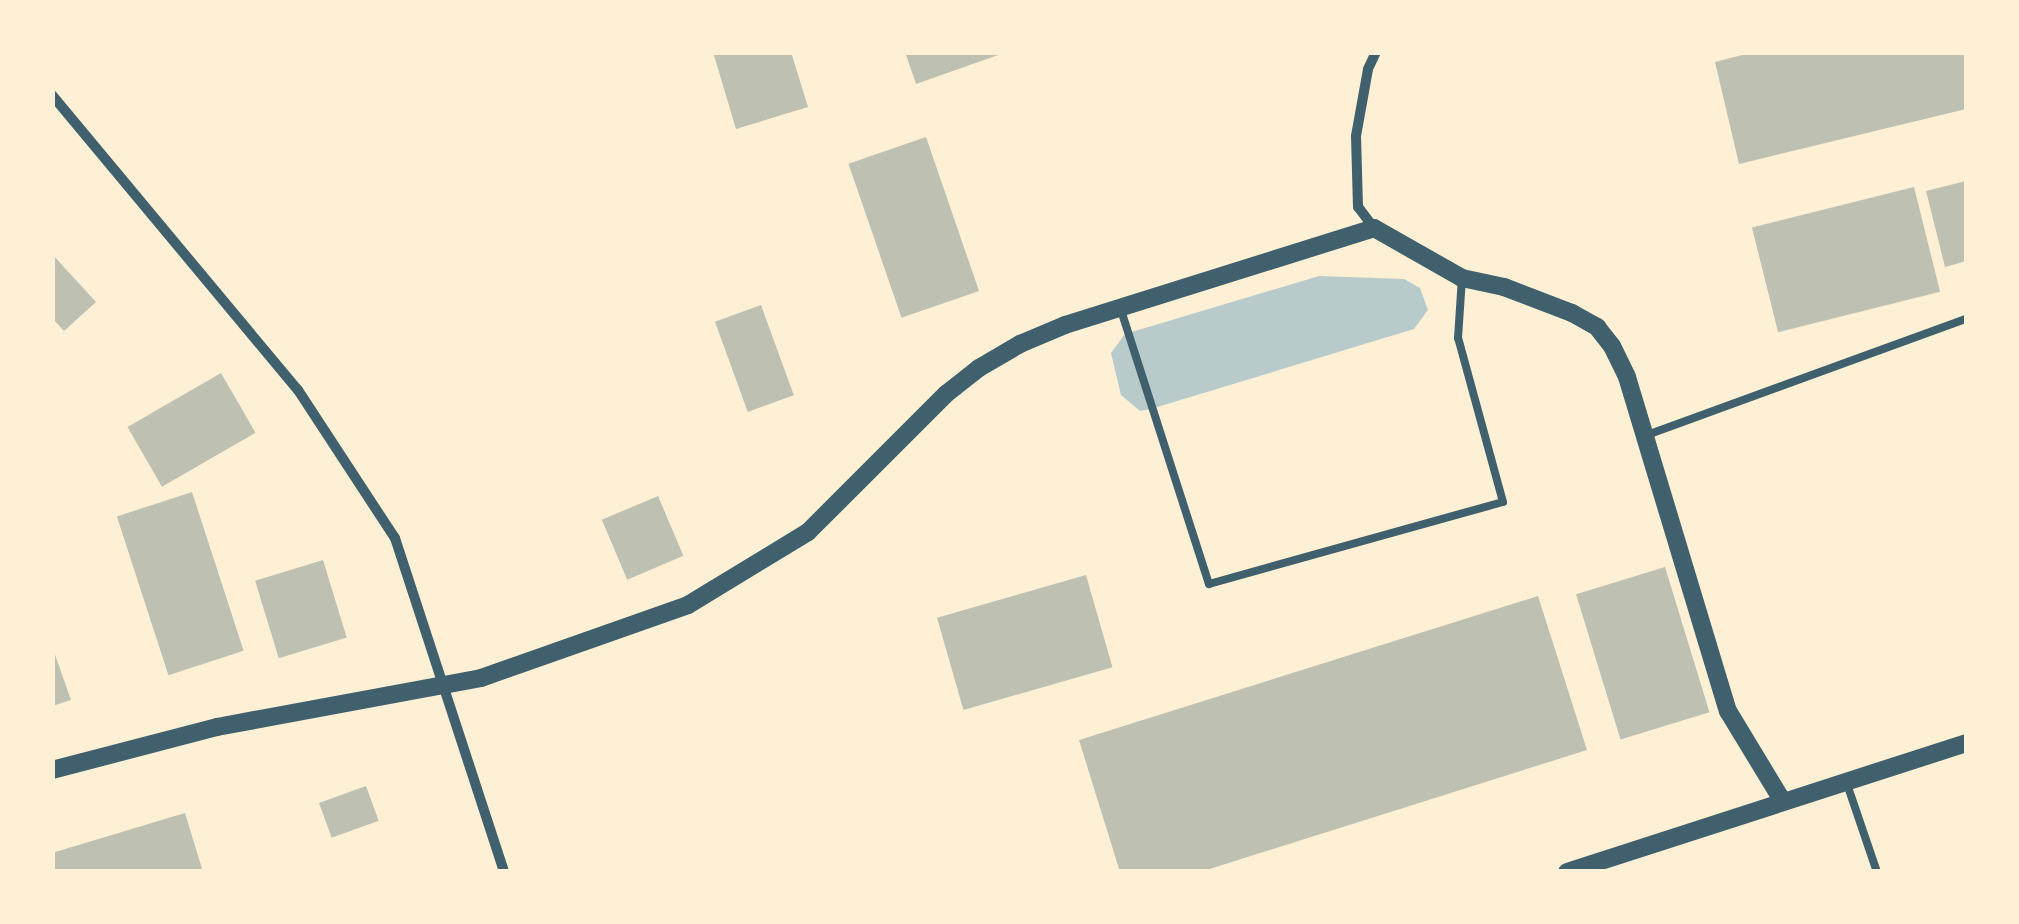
<!DOCTYPE html>
<html>
<head>
<meta charset="utf-8">
<style>
	body { margin:0 }
	#map { position:relative; width:2019px; height:924px; overflow:hidden; background:#fdf0d5; font-family:"Times New Roman",serif }
	div>[style] { position:absolute }
	.green>* { inset:0; background:#b9caca }
	.building>* { inset:0; background:#bec0b2; transform-origin:0 0 }
	.service>* { height:8px; margin:-4px; padding:0 4px; transform-origin:4px; border-radius:4px; background:#3f606c }
	.minor>* { height:10px; margin:-5px; padding:0 5px; transform-origin:5px; border-radius:5px; background:#3f606c }
	.tertiary>* { height:18px; margin:-9px; padding:0 9px; transform-origin:9px; border-radius:9px; background:#3f606c }
	span { translate:-50% -50%; white-space:nowrap; text-align:center; line-height:1.15; -webkit-text-stroke:10px #fdf0d5; paint-order:stroke }
	.frame { position:absolute; inset:0; border:55px solid #fdf0d5; pointer-events:none }
</style>
</head>
<body>
<div id="map">
	<div class="green">
		<div style="clip-path:polygon(1319px 276px,1404px 279px,1420px 288px,1428px 310px,1414px 329px,1151px 409px,1140px 411px,1121px 395px,1111px 353px,1125px 334px)"></div>
	</div>
	<div class="building">
		<div style="clip-path:polygon(713px 52px,791px 52px,808px 107px,736px 129px)"></div>
		<div style="clip-path:polygon(905px 52px,1004px 52px,1004px 53px,916px 84px)"></div>
		<div style="clip-path:polygon(1754px 52px,1966px 52px,1966px 109px,1739px 164px,1715px 62px)"></div>
		<div style="left:926px;top:137px;width:163px;height:82px;rotate:71deg"></div>
		<div style="clip-path:polygon(1966px 181px,1966px 261px,1945px 267px,1926px 191px)"></div>
		<div style="left:1914px;top:187px;width:108px;height:167px;rotate:76deg"></div>
		<div style="clip-path:polygon(52px 254px,96px 302px,64px 331px,52px 318px)"></div>
		<div style="left:761px;top:305px;width:96px;height:49px;rotate:70deg"></div>
		<div style="left:221px;top:373px;width:69px;height:108px;rotate:60deg"></div>
		<div style="left:192px;top:492px;width:167px;height:79px;rotate:72deg"></div>
		<div style="left:658px;top:496px;width:65px;height:61px;rotate:67deg"></div>
		<div style="left:323px;top:560px;width:81px;height:71px;rotate:73deg"></div>
		<div style="left:1665px;top:567px;width:152px;height:93px;rotate:73deg"></div>
		<div style="left:1086px;top:575px;width:96px;height:155px;rotate:74deg"></div>
		<div style="clip-path:polygon(1538px 596px,1587px 750px,1200px 872px,1120px 872px,1079px 740px)"></div>
		<div style="clip-path:polygon(52px 646px,71px 700px,52px 706px)"></div>
		<div style="left:366px;top:786px;width:37px;height:50px;rotate:70deg"></div>
		<div style="clip-path:polygon(185px 813px,203px 872px,52px 872px,52px 853px)"></div>
	</div>
	<div class="service">
		<div style="left:1120px;top:307px;width:291px;rotate:72.2deg"></div>
		<div style="left:1209px;top:584px;width:305px;rotate:-15.6deg"></div>
		<div style="left:1503px;top:502px;width:170px;rotate:-105.3deg"></div>
		<div style="left:1458px;top:338px;width:60px;rotate:-86.2deg"></div>
		<div style="left:1647px;top:435px;width:339px;rotate:-20deg"></div>
		<div style="left:1846px;top:781px;width:96px;rotate:71.2deg"></div>
	</div>
	<div class="minor">
		<div style="left:52px;top:95px;width:384px;rotate:50.2deg"></div>
		<div style="left:298px;top:390px;width:177px;rotate:56.8deg"></div>
		<div style="left:395px;top:538px;width:351px;rotate:71.9deg"></div>
		<div style="left:1374px;top:228px;width:26px;rotate:-127deg"></div>
		<div style="left:1358px;top:207px;width:71px;rotate:-91.6deg"></div>
		<div style="left:1356px;top:136px;width:68px;rotate:-79.8deg"></div>
		<div style="left:1368px;top:69px;width:19px;rotate:-65deg"></div>
	</div>
	<div class="tertiary">
		<div style="left:52px;top:770px;width:171px;rotate:-14.6deg"></div>
		<div style="left:217px;top:727px;width:269px;rotate:-10.5deg"></div>
		<div style="left:481px;top:678px;width:219px;rotate:-19.4deg"></div>
		<div style="left:688px;top:605px;width:140px;rotate:-31.3deg"></div>
		<div style="left:808px;top:532px;width:195px;rotate:-45deg"></div>
		<div style="left:946px;top:394px;width:42px;rotate:-38.2deg"></div>
		<div style="left:979px;top:368px;width:48px;rotate:-30.3deg"></div>
		<div style="left:1020px;top:344px;width:49px;rotate:-22.9deg"></div>
		<div style="left:1065px;top:325px;width:324px;rotate:-17.4deg"></div>
		<div style="left:1374px;top:228px;width:101px;rotate:29.6deg"></div>
		<div style="left:1462px;top:278px;width:43px;rotate:12.1deg"></div>
		<div style="left:1504px;top:287px;width:73px;rotate:20.9deg"></div>
		<div style="left:1572px;top:313px;width:29px;rotate:29deg"></div>
		<div style="left:1597px;top:327px;width:24px;rotate:52deg"></div>
		<div style="left:1612px;top:346px;width:34px;rotate:64deg"></div>
		<div style="left:1627px;top:377px;width:349px;rotate:73.2deg"></div>
		<div style="left:1728px;top:711px;width:104px;rotate:58.8deg"></div>
		<div style="left:1567px;top:872px;width:419px;rotate:-17.9deg"></div>
	</div>
	<div class="frame"></div>
</div>
</body>
</html>
